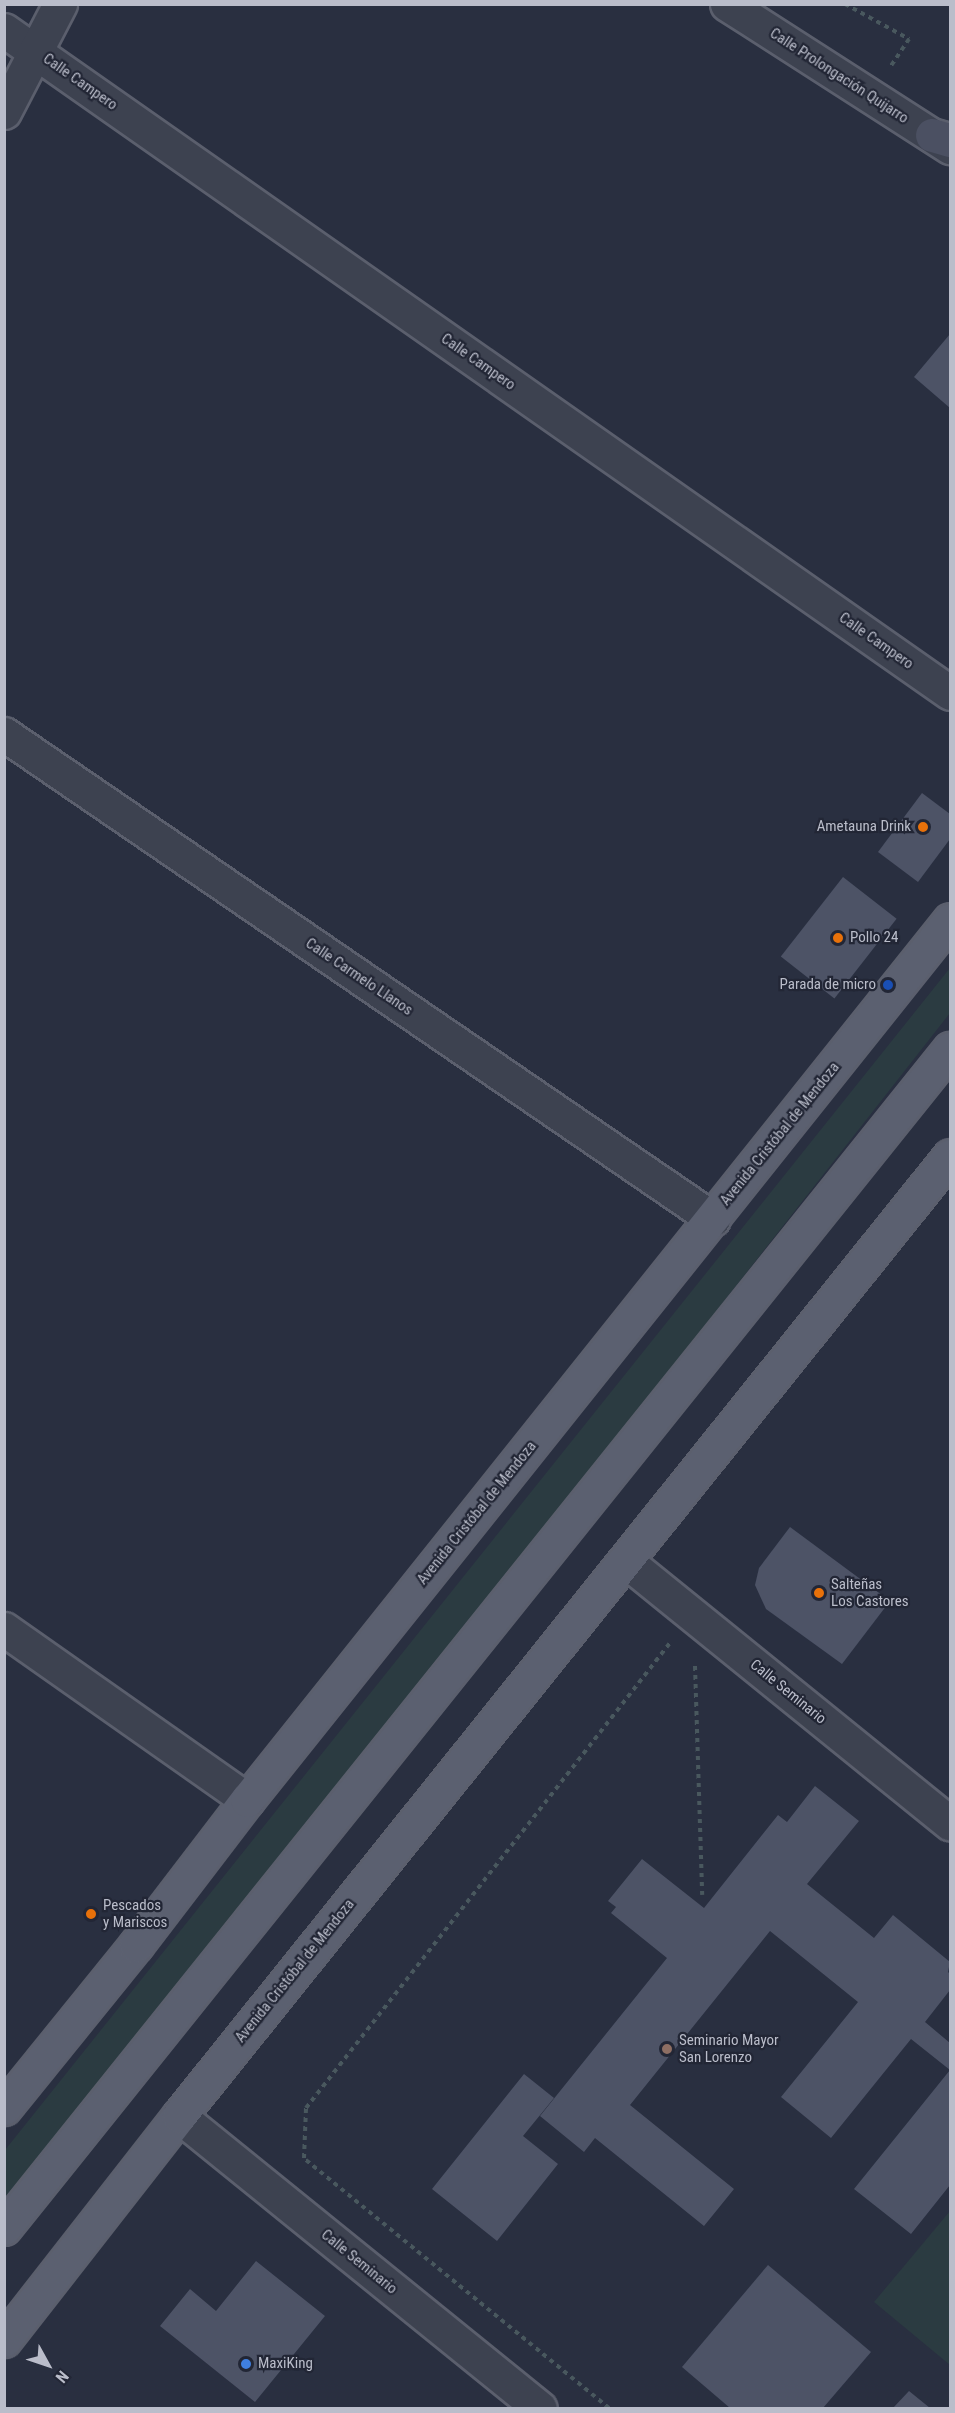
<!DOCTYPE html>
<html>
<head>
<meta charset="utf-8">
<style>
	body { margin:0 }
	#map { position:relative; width:955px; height:2413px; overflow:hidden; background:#292f40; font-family:"Roboto Condensed",sans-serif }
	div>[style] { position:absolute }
	.green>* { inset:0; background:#2b3b41 }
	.building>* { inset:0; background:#4d5366; transform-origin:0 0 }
	.path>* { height:4px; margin-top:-2px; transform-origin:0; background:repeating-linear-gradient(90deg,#49585e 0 4.5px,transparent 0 9px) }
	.roads { filter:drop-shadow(2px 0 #5b5f6d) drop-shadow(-2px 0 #5b5f6d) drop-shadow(0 2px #5b5f6d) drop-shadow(0 -2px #5b5f6d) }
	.street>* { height:33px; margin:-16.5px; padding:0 16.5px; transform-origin:16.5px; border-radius:16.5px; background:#3d4250 }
	.secondary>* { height:33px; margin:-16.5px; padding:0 16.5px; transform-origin:16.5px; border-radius:16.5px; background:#4b5062 }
	.primary>* { height:33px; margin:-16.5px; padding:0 16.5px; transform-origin:16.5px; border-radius:16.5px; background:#5b6070 }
	.dots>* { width:16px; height:16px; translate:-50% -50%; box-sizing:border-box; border:3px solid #222635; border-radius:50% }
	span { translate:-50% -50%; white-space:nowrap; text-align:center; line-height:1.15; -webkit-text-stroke:4.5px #222635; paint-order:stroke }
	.street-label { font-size:15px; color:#babdca }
	.poi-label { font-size:15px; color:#babdca }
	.right { translate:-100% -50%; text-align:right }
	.left { translate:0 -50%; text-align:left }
	.frame { position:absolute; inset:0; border:6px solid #babdca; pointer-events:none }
	.north { position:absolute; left:18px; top:2335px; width:60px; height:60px; -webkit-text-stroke:4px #222635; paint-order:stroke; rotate:130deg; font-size:16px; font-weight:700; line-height:24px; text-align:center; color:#babdca }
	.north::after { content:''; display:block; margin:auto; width:21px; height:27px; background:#babdca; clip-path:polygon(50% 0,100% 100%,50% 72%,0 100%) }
</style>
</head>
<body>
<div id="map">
	<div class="green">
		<div style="clip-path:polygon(950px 968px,950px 1013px,656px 1388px,227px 1924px,5px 2207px,5px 2150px)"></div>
		<div style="clip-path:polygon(950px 2211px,950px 2365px,874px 2302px)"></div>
	</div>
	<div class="building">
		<div style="clip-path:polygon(950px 334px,950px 408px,914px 377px)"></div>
		<div style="clip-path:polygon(922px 793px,950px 814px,950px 839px,918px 882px,878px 852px)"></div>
		<div style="left:843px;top:877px;width:68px;height:101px;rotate:38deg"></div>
		<div style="clip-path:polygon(790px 1527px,890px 1601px,842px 1664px,766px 1609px,755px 1585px,759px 1568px)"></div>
		<div style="clip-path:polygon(815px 1786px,859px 1821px,807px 1884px,874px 1938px,893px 1915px,950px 1962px,948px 1972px,950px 1974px,950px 1990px,925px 2022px,950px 2043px,950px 2185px,911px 2234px,854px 2189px,950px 2070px,911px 2039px,831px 2138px,781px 2097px,858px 2002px,770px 1931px,630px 2105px,734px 2189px,704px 2226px,595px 2138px,584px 2152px,540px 2116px,667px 1958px,611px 1913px,616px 1907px,608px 1901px,642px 1859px,704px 1908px,778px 1815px,787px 1822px)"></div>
		<div style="clip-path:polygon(524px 2074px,554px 2098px,523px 2136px,558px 2164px,497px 2241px,432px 2189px)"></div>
		<div style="clip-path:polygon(256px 2261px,325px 2316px,255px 2402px,160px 2326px,190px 2289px,216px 2311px)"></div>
		<div style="clip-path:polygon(768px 2265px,871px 2352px,823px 2408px,730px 2408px,682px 2367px)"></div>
		<div style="clip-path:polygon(909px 2391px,930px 2408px,893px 2408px)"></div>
	</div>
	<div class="path">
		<div style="left:845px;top:4px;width:73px;rotate:28.7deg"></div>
		<div style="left:909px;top:39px;width:32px;rotate:124deg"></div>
		<div style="left:695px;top:1666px;width:229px;rotate:88.2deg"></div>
		<div style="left:609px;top:2408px;width:394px;rotate:-140.7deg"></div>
		<div style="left:304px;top:2158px;width:50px;rotate:-87.7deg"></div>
		<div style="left:306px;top:2108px;width:591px;rotate:-51.95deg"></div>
	</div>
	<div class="roads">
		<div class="street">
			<div style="left:727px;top:4px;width:265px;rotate:32.7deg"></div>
			<div style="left:4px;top:30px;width:1155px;rotate:35.02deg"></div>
			<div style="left:4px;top:112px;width:122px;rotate:-62.6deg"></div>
			<div style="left:4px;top:734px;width:859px;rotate:34.37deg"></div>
			<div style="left:626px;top:1561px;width:417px;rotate:39deg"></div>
			<div style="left:4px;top:1629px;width:297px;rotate:35.1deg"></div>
			<div style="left:179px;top:2116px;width:464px;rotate:39deg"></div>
		</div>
		<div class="secondary">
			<div style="left:932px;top:135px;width:19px;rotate:16deg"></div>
		</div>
		<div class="primary">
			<div style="left:4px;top:2108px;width:210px;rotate:-51deg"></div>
			<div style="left:136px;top:1945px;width:183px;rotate:-52.6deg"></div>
			<div style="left:247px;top:1800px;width:1126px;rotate:-51.38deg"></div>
			<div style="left:4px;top:2228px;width:1512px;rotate:-51.26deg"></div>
			<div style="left:4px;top:2340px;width:284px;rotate:-52deg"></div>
			<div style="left:179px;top:2116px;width:1231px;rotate:-51.23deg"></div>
		</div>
	</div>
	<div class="dots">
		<div style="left:923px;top:827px;background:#e8710a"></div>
		<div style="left:838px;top:938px;background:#e8710a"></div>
		<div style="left:888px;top:985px;background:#1a4fb4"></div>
		<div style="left:819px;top:1593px;background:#e8710a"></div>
		<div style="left:91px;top:1914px;background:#e8710a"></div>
		<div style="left:667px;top:2049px;background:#8d6e63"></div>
		<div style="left:246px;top:2364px;background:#3f7fe0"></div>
	</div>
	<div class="street-label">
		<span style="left:839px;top:76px;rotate:33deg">Calle Prolongación Quijarro</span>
		<span style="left:80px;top:82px;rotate:35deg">Calle Campero</span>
		<span style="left:478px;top:362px;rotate:35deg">Calle Campero</span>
		<span style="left:876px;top:641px;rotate:35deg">Calle Campero</span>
		<span style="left:359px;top:977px;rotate:34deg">Calle Carmelo Llanos</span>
		<span style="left:780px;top:1134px;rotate:-51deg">Avenida Cristóbal de Mendoza</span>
		<span style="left:477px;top:1513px;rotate:-51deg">Avenida Cristóbal de Mendoza</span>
		<span style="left:788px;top:1692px;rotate:39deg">Calle Seminario</span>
		<span style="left:295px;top:1971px;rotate:-51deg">Avenida Cristóbal de Mendoza</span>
		<span style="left:359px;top:2262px;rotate:39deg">Calle Seminario</span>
	</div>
	<div class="poi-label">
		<span class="right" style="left:911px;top:827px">Ametauna Drink</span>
		<span class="left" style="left:850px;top:938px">Pollo 24</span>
		<span class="right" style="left:876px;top:985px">Parada de micro</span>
		<span class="left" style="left:831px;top:1593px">Salteñas<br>Los Castores</span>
		<span class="left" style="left:103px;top:1914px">Pescados<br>y Mariscos</span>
		<span class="left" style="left:679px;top:2049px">Seminario Mayor<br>San Lorenzo</span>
		<span class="left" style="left:258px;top:2364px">MaxiKing</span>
	</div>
	<div class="frame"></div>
	<div class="north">N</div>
</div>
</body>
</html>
